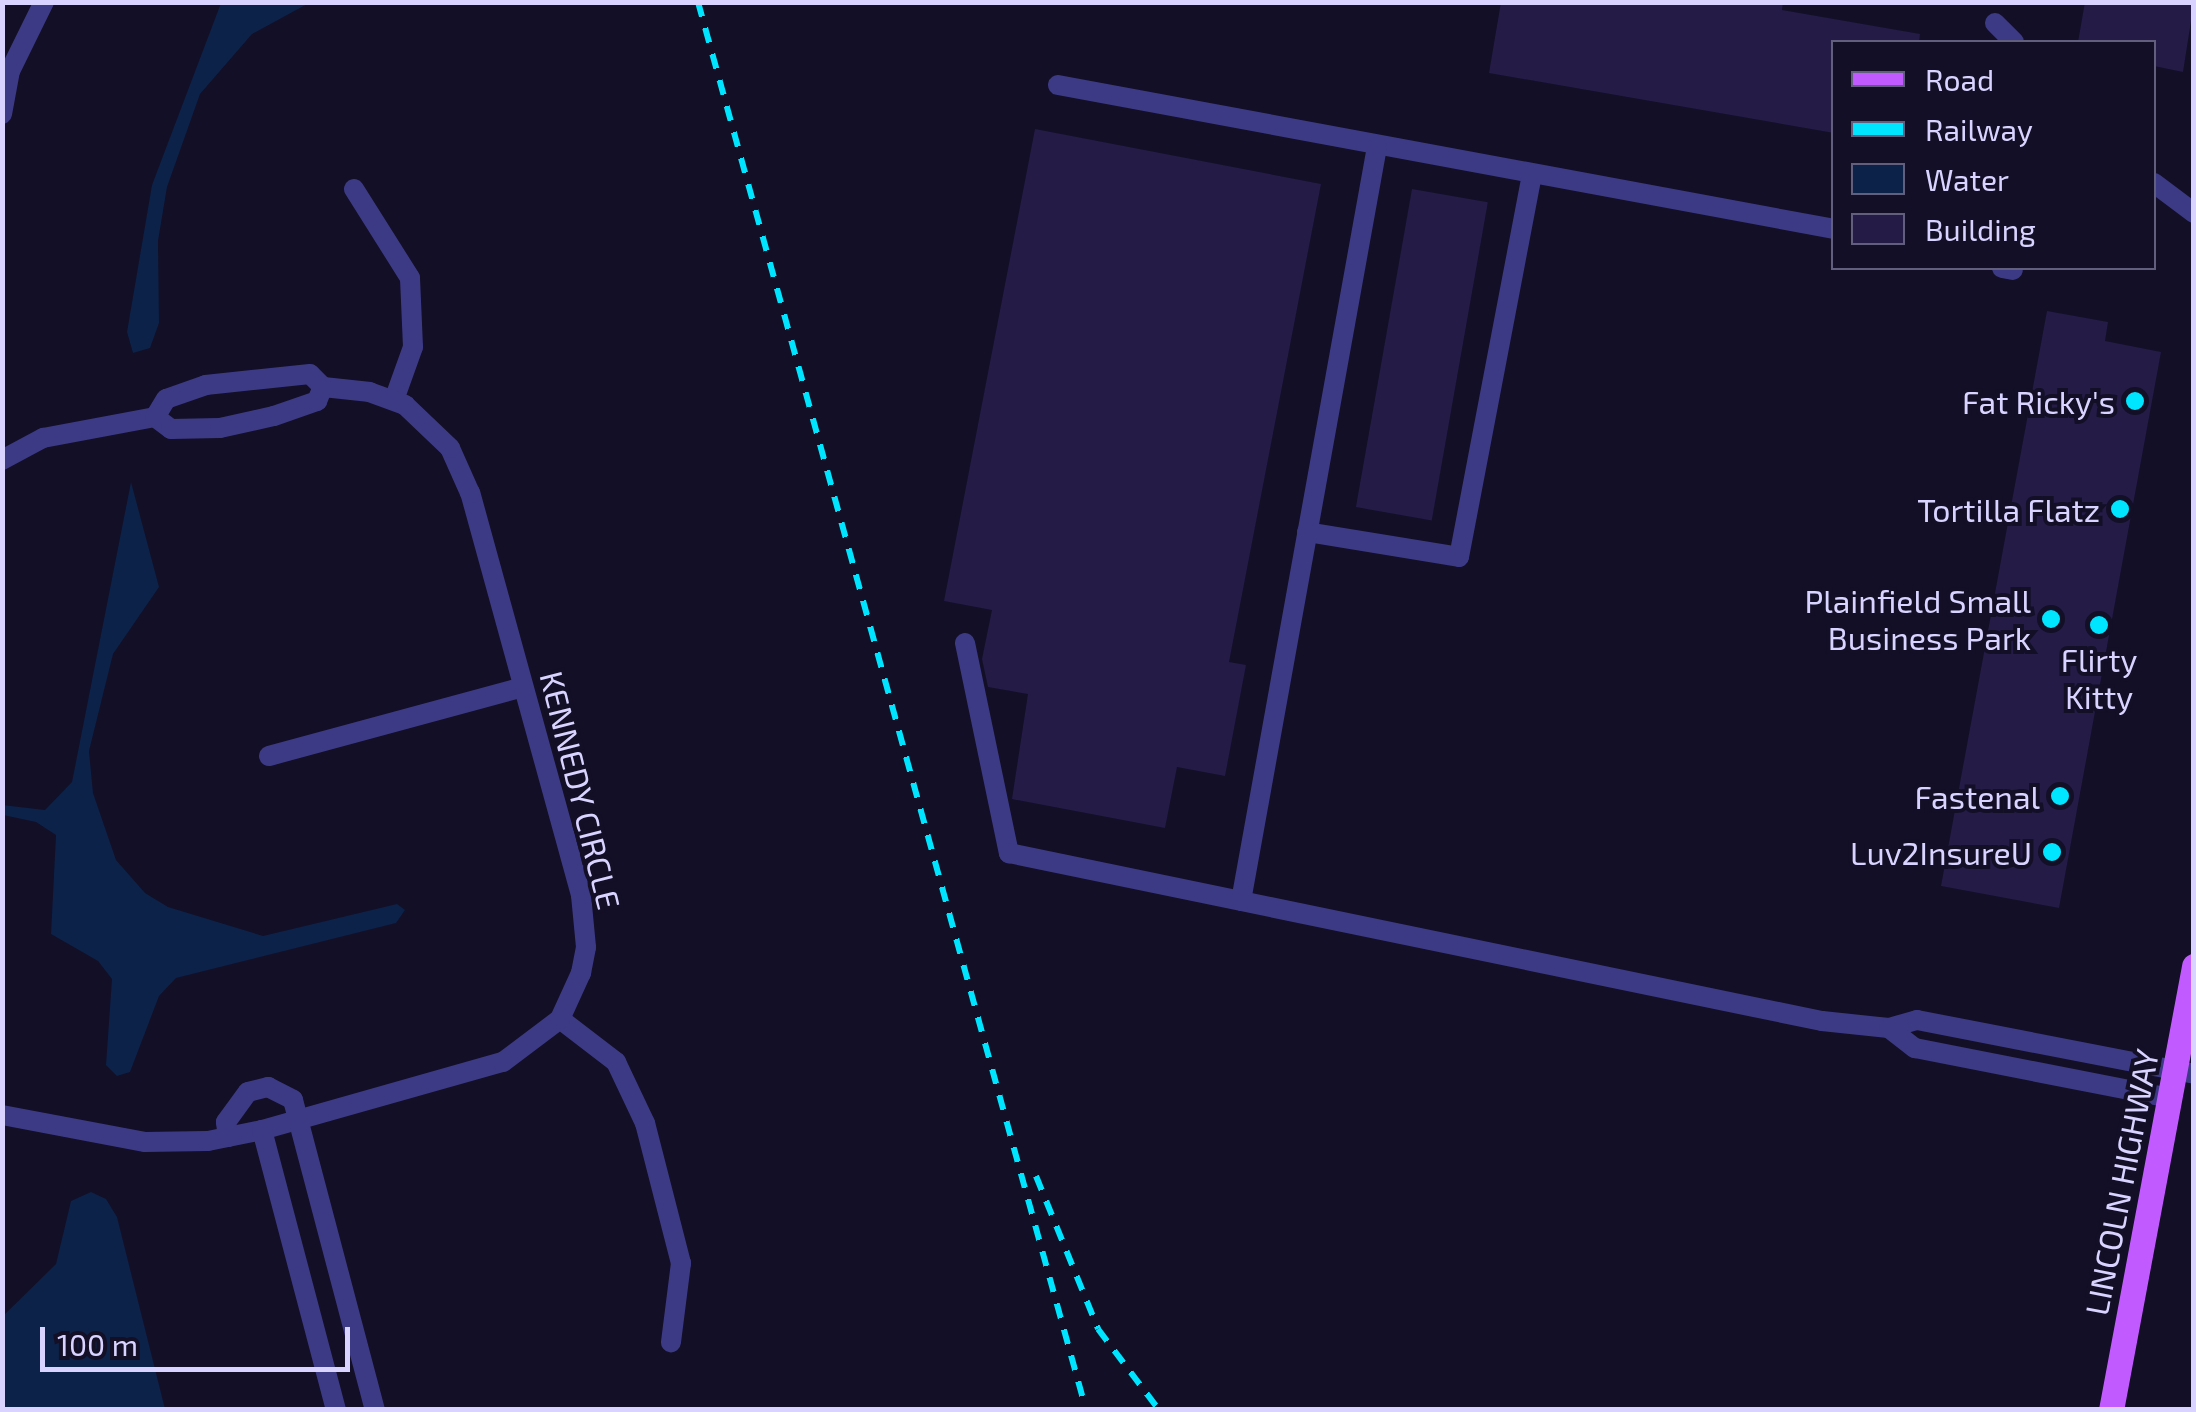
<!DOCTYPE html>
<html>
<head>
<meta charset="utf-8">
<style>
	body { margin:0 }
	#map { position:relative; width:2196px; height:1412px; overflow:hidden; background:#130f26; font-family:"Exo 2",sans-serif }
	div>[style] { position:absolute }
	.water>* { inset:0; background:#0c2248 }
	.building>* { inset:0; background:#241b47; transform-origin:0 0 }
	.minor>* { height:20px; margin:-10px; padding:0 10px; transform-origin:10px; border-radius:10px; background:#3d3a85 }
	.major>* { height:25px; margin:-12.5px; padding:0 12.5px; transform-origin:12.5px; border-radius:12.5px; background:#c25bff }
	.rail>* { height:6px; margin-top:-3px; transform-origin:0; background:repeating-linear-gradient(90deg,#00e5ff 0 15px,transparent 0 27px) }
	.dots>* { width:28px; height:28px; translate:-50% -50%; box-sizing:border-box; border:5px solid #130f26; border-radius:50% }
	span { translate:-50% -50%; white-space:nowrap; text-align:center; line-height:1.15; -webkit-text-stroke:8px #130f26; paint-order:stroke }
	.poi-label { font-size:32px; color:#d9d4ff }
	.right { translate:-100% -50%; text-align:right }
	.street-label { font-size:32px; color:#d9d4ff }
	.frame { position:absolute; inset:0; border:5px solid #d9d4ff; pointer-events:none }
	.legend { position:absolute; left:1831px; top:40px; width:325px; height:230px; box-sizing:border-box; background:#130f26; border:2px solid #625e7d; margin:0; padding:12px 18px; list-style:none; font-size:30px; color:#d9d4ff }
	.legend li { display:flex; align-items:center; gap:20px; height:50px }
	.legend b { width:50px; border:2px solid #625e7d }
	.scale { position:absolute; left:40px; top:1327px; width:310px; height:45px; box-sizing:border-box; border:5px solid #d9d4ff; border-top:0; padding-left:12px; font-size:30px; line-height:35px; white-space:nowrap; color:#d9d4ff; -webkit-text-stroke:8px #130f26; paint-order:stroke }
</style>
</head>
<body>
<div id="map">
	<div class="water">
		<div style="clip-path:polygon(221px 3px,309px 3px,252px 34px,200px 94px,167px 187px,158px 241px,159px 323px,150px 348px,133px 353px,127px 332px,152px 185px)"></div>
		<div style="clip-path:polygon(131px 482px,159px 587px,113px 654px,89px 751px,93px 793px,116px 860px,145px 893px,168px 907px,263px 936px,397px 904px,405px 910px,396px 923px,176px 978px,159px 996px,130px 1072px,117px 1076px,106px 1065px,112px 979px,98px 961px,51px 934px,56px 835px,36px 822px,3px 815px,2px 805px,45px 810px,72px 782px)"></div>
		<div style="clip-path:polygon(91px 1192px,106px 1199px,117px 1217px,165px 1409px,3px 1409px,3px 1316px,56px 1264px,71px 1201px)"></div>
	</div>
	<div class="building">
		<div style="clip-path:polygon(1501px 2px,1783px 2px,1782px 10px,1920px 34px,1919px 42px,1834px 42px,1834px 133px,1489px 73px)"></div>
		<div style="clip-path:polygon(2085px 2px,2194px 2px,2183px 72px,2154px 66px,2154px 42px,2078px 42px)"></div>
		<div style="clip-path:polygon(1035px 129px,1321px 184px,1229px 662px,1246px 665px,1225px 776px,1177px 767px,1165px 828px,1012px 799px,1028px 694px,988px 687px,982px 659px,992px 610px,944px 601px)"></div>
		<div style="left:1412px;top:189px;width:77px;height:323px;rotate:10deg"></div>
		<div style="clip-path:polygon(2047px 311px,2108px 322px,2105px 341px,2161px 352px,2059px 908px,1941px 886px)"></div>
	</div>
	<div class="minor">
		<div style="left:1995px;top:23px;width:27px;rotate:45deg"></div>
		<div style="left:1058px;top:85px;width:789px;rotate:10.51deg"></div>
		<div style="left:2px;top:114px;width:44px;rotate:-79.5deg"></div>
		<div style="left:10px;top:71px;width:77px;rotate:-63.8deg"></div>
		<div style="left:2154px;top:183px;width:50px;rotate:36.9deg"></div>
		<div style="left:354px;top:189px;width:105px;rotate:57.8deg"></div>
		<div style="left:410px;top:278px;width:69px;rotate:87.5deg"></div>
		<div style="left:413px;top:347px;width:56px;rotate:109.7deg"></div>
		<div style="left:2002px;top:268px;width:11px;rotate:10deg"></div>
		<div style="left:2px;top:460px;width:47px;rotate:-28.2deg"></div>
		<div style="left:43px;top:438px;width:114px;rotate:-10.6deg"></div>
		<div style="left:155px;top:417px;width:20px;rotate:37deg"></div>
		<div style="left:171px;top:429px;width:49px;rotate:-1.2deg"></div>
		<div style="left:220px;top:428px;width:55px;rotate:-12.5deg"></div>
		<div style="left:274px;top:416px;width:46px;rotate:-19.2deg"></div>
		<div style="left:317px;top:401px;width:15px;rotate:-67deg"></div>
		<div style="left:1307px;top:532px;width:154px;rotate:9.3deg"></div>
		<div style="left:1459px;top:557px;width:390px;rotate:-79.2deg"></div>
		<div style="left:965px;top:643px;width:215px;rotate:78.2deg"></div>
		<div style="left:1009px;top:853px;width:830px;rotate:11.68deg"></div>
		<div style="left:1822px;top:1021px;width:67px;rotate:6deg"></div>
		<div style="left:1889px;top:1028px;width:29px;rotate:-16deg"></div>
		<div style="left:1917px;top:1020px;width:282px;rotate:11deg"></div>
		<div style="left:269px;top:756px;width:263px;rotate:-15.2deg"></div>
		<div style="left:1241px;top:901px;width:766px;rotate:-79.78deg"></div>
		<div style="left:560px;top:1019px;width:71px;rotate:37.5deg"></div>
		<div style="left:616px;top:1062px;width:68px;rotate:64.6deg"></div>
		<div style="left:645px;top:1123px;width:145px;rotate:75.6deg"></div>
		<div style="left:681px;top:1263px;width:80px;rotate:97.2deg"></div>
		<div style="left:1889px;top:1028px;width:33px;rotate:38deg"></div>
		<div style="left:1915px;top:1048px;width:260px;rotate:11.1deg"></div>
		<div style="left:2px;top:1115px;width:146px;rotate:10.7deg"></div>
		<div style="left:145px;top:1142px;width:63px;rotate:-0.9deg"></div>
		<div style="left:208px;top:1141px;width:55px;rotate:-11.5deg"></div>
		<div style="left:262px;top:1130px;width:250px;rotate:-15.8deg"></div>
		<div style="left:503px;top:1062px;width:71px;rotate:-37deg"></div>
		<div style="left:560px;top:1019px;width:51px;rotate:-65.5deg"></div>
		<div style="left:581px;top:973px;width:26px;rotate:-79deg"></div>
		<div style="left:586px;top:947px;width:52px;rotate:-95.5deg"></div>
		<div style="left:581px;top:895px;width:417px;rotate:-105.4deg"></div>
		<div style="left:470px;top:493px;width:49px;rotate:-114deg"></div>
		<div style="left:450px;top:448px;width:62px;rotate:-136.3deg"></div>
		<div style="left:405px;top:405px;width:37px;rotate:-160deg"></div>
		<div style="left:370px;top:392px;width:47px;rotate:-173.9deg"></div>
		<div style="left:323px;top:387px;width:18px;rotate:-135deg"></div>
		<div style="left:310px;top:374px;width:105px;rotate:174deg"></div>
		<div style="left:206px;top:385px;width:42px;rotate:160.7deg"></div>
		<div style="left:166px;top:399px;width:21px;rotate:121deg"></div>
		<div style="left:262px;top:1130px;width:290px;rotate:75.2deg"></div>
		<div style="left:228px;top:1137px;width:15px;rotate:-98deg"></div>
		<div style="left:226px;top:1122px;width:37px;rotate:-54deg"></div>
		<div style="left:248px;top:1092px;width:21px;rotate:-14deg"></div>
		<div style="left:268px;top:1087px;width:28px;rotate:27deg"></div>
		<div style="left:293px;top:1100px;width:321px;rotate:75.2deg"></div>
	</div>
	<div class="major">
		<div style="left:2111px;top:1410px;width:452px;rotate:-79.4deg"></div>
	</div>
	<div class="rail">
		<div style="left:698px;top:2px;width:1460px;rotate:74.59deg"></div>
		<div style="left:1036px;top:1176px;width:165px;rotate:67.9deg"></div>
		<div style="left:1098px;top:1329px;width:101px;rotate:53deg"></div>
	</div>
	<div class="dots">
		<div style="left:2135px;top:401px;background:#00e5ff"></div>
		<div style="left:2120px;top:509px;background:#00e5ff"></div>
		<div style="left:2051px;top:619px;background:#00e5ff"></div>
		<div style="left:2099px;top:625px;background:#00e5ff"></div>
		<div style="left:2060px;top:796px;background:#00e5ff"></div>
		<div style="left:2052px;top:852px;background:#00e5ff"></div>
	</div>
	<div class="poi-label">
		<span class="right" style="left:2115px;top:401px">Fat Ricky's</span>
		<span class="right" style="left:2100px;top:509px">Tortilla Flatz</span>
		<span class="right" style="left:2031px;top:619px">Plainfield Small<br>Business Park</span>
		<span style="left:2099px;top:678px">Flirty<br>Kitty</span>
		<span class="right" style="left:2040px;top:796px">Fastenal</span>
		<span class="right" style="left:2032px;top:852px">Luv2InsureU</span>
	</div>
	<div class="street-label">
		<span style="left:581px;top:790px;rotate:76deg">KENNEDY CIRCLE</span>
		<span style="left:2121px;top:1182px;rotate:-79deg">LINCOLN HIGHWAY</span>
	</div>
	<div class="frame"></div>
	<ul class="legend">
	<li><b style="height:12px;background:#c25bff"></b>Road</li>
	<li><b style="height:12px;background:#00e5ff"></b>Railway</li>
	<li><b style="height:28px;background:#0c2248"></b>Water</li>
	<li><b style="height:28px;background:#241b47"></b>Building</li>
	</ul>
	<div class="scale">100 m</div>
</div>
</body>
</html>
